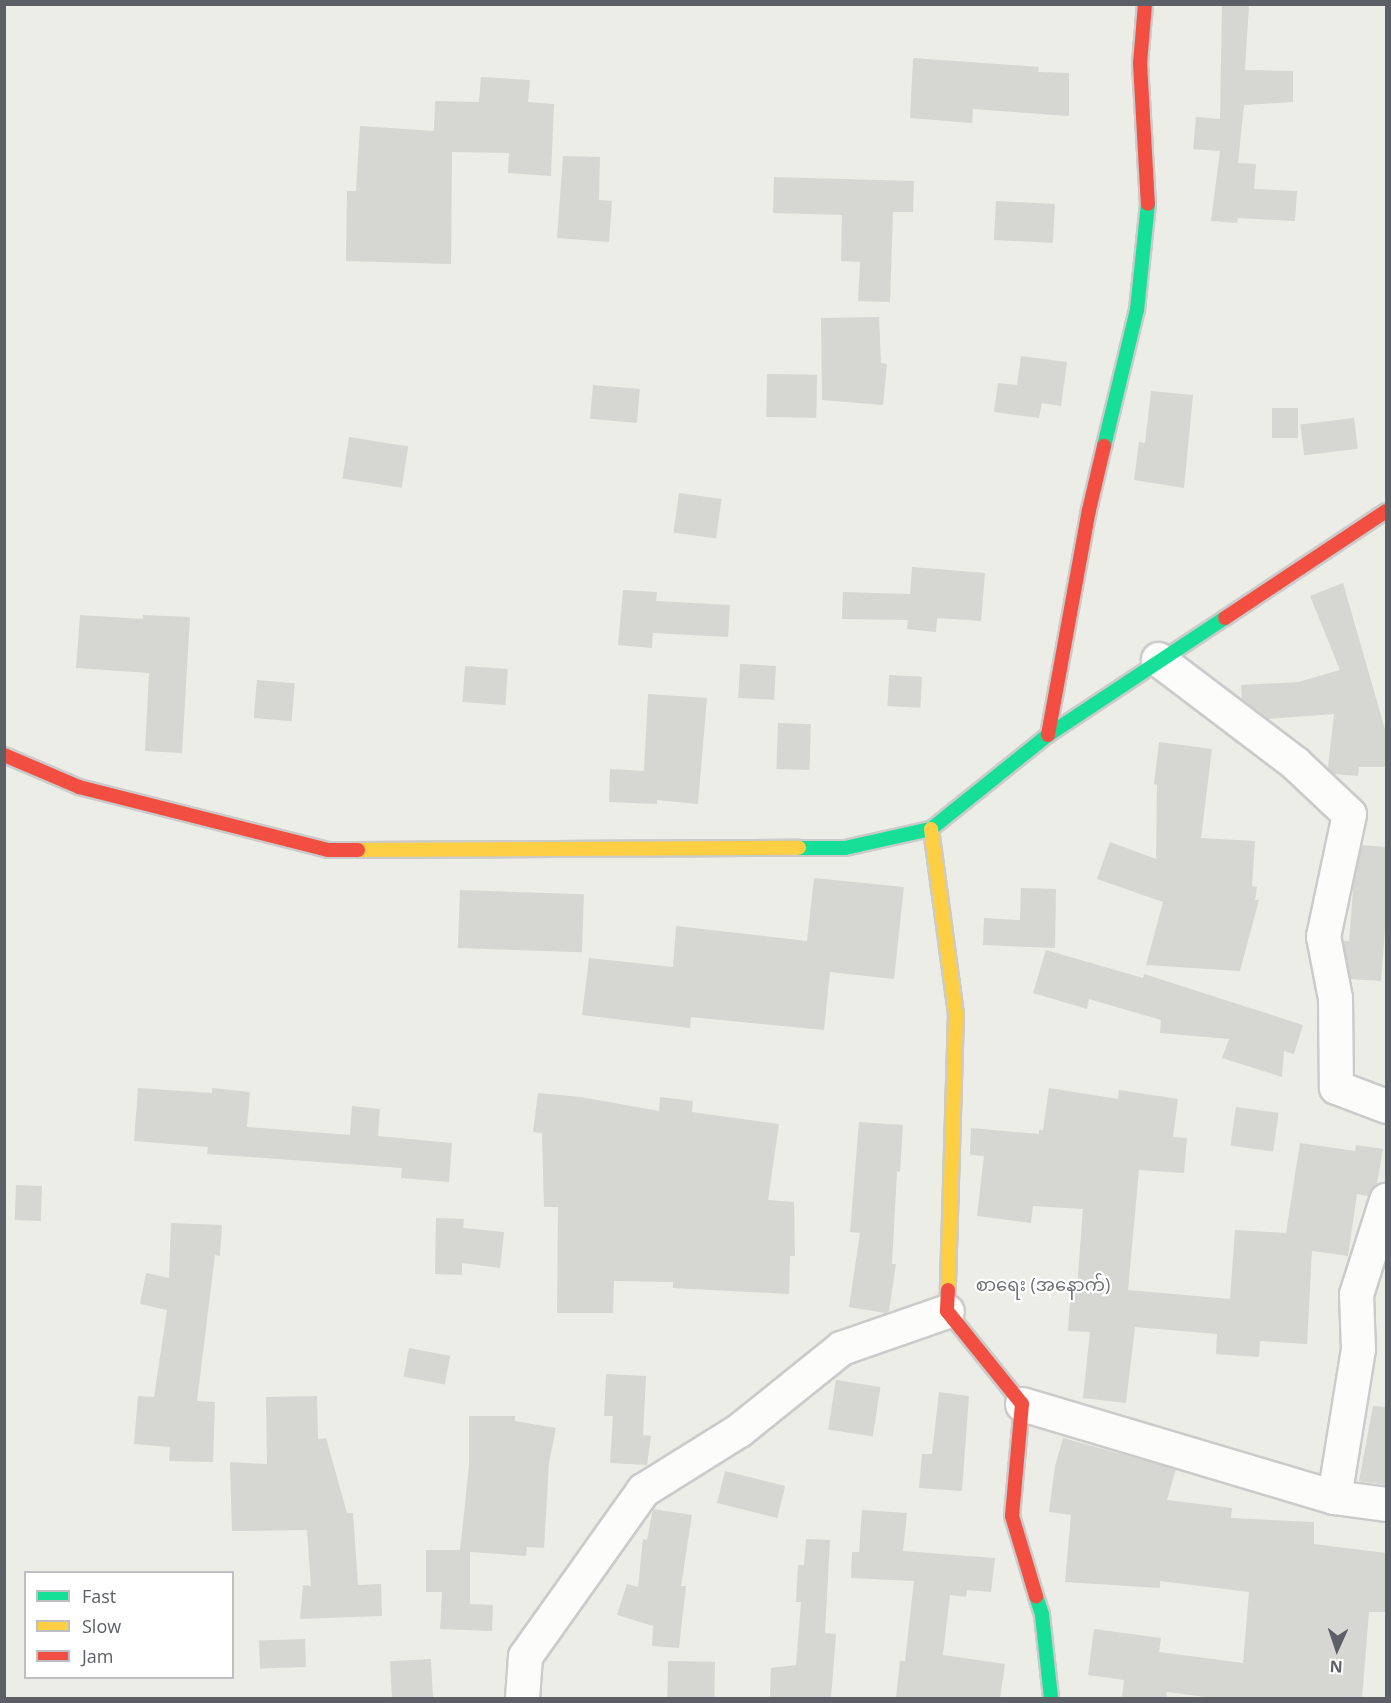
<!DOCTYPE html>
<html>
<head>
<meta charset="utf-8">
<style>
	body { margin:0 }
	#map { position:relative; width:1391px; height:1703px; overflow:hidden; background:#edede7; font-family:"Open Sans","Noto Sans Myanmar",sans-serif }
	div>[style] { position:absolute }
	.building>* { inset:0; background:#d6d6d2; transform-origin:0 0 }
	.roads { filter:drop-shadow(2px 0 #cacbca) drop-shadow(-2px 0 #cacbca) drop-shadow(0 2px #cacbca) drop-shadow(0 -2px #cacbca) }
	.street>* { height:33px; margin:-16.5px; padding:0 16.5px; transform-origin:16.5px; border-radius:16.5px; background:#fcfcfb }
	.fast>* { height:14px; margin:-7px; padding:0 7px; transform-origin:7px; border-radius:7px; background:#16e098 }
	.slow>* { height:14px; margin:-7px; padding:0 7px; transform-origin:7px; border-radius:7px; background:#ffcf43 }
	.jam>* { height:14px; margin:-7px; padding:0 7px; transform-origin:7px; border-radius:7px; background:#f24e42 }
	span { translate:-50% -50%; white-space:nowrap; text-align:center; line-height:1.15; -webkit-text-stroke:4.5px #fff; paint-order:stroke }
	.quarter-label { font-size:18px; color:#6e7178 }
	.frame { position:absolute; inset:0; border:6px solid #5d5f66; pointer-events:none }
	.legend { position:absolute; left:24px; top:1571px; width:210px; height:108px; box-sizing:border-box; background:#fff; border:2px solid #bebfc2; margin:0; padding:8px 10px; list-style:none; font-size:18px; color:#5d5f66 }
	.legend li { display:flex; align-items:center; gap:12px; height:30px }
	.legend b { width:30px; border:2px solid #bebfc2 }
	.north { position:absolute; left:1307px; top:1619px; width:60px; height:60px; -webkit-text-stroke:4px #fff; paint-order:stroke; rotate:183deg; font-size:16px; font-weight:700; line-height:24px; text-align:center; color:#5d5f66 }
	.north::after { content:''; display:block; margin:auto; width:21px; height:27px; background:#5d5f66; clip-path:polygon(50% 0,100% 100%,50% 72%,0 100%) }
</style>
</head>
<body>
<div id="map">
	<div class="building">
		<div style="clip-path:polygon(1222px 4px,1249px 4px,1245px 70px,1293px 71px,1293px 102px,1244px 105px,1238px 163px,1256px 164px,1254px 189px,1297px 191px,1295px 221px,1238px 218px,1237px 223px,1211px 221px,1220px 151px,1193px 149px,1196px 117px,1220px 119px)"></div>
		<div style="clip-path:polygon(913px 58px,1039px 67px,1038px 72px,1069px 73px,1069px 116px,973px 109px,972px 123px,910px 118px)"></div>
		<div style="clip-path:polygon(481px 77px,530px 80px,528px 102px,554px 104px,551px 176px,508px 173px,509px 153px,452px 152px,451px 264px,346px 261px,347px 191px,356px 191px,360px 126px,434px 131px,435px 101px,479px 102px)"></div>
		<div style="clip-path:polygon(563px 156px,600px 157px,599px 200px,612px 201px,609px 242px,557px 238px)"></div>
		<div style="clip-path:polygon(774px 177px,914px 181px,913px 212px,893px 212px,890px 302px,858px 301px,860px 262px,841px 261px,842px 215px,773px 213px)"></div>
		<div style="left:996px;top:201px;width:59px;height:39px;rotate:3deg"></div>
		<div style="clip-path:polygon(879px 317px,881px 363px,887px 364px,883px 405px,822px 400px,821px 318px)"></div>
		<div style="clip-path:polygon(1021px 356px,1067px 362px,1061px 406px,1042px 403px,1039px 418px,994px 412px,998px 383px,1017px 385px)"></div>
		<div style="left:767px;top:374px;width:50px;height:43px;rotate:1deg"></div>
		<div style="left:593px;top:385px;width:47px;height:34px;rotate:5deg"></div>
		<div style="clip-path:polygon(1151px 391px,1193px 395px,1184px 488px,1134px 480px,1139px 442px,1145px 443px)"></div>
		<div style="left:1272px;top:408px;width:26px;height:30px"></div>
		<div style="left:1354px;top:418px;width:31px;height:54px;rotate:83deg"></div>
		<div style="left:349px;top:437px;width:60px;height:42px;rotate:9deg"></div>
		<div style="left:679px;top:493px;width:43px;height:40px;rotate:8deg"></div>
		<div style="clip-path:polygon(912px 567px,985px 573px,981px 621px,937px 618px,936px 632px,907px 629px,908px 620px,842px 619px,843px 592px,910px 594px)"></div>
		<div style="clip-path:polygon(1343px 583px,1386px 733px,1386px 767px,1359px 767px,1358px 776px,1334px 774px,1328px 768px,1334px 714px,1268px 719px,1242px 699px,1241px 685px,1298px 682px,1340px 670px,1310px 596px)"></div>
		<div style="clip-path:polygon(623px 590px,657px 592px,656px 601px,730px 605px,728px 637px,653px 633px,652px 648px,618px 645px)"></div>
		<div style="clip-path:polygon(80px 615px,143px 619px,143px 615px,190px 617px,182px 753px,145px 751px,149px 673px,76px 668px)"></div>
		<div style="left:740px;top:664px;width:36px;height:34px;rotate:3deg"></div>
		<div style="left:465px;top:666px;width:43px;height:36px;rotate:4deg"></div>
		<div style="left:889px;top:675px;width:33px;height:31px;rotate:3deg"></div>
		<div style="left:257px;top:680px;width:38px;height:38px;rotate:5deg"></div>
		<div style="clip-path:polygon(648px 694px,707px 698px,698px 804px,657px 800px,657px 804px,609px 802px,610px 769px,644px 771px)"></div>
		<div style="left:778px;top:723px;width:33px;height:46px;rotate:2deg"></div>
		<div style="clip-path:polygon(1159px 742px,1212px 749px,1201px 838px,1255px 841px,1252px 886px,1257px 887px,1255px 900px,1259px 900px,1240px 971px,1146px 965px,1163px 902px,1097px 879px,1110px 842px,1156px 859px,1157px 785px,1154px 784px)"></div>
		<div style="clip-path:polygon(1361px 845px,1386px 847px,1386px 918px,1381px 981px,1350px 979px,1343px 941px,1349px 941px,1354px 878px)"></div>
		<div style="clip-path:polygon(814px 878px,904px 887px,894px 979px,830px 972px,824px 1030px,691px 1017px,690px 1028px,582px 1015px,589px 958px,673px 967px,676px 926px,807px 941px)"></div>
		<div style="clip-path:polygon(1021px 888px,1056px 889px,1055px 948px,983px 945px,984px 918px,1020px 920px)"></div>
		<div style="left:460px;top:890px;width:124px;height:58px;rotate:2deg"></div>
		<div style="clip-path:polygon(1046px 950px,1143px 978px,1144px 974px,1303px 1025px,1294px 1054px,1284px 1051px,1282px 1077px,1222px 1058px,1229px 1039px,1160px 1033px,1161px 1020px,1089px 999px,1087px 1009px,1033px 993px)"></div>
		<div style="clip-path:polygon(138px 1088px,212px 1093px,212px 1088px,250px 1092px,247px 1127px,350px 1135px,352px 1106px,380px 1109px,378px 1136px,452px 1143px,449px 1182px,401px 1178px,402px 1168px,207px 1154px,208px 1147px,134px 1141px)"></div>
		<div style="clip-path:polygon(1049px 1088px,1118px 1099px,1119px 1090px,1178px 1099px,1173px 1137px,1187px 1138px,1184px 1173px,1139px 1170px,1128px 1290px,1230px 1299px,1235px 1230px,1286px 1233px,1300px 1143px,1355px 1151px,1356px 1145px,1383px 1149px,1377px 1184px,1368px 1196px,1357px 1194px,1348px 1256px,1312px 1251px,1307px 1344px,1260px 1341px,1259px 1357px,1216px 1354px,1217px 1334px,1135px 1327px,1126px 1403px,1083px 1398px,1090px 1332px,1068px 1331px,1071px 1287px,1077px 1288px,1083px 1209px,1033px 1206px,1031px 1223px,977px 1216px,984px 1156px,970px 1155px,971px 1128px,1039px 1134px,1039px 1130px,1043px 1130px)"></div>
		<div style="clip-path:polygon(538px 1093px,581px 1097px,659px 1111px,660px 1097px,693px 1101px,692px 1112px,779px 1124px,768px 1200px,794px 1202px,795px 1256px,790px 1256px,789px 1294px,673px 1288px,673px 1282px,614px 1281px,613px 1313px,557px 1313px,558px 1207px,544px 1207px,542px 1133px,533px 1132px)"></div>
		<div style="left:1236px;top:1107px;width:43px;height:39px;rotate:8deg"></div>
		<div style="clip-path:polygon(859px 1122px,903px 1125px,900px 1172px,897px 1171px,892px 1264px,896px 1264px,889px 1311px,885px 1313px,849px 1307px,860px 1233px,850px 1232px)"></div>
		<div style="left:16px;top:1185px;width:26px;height:35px;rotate:2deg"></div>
		<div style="clip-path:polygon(436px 1218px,464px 1219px,463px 1228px,504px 1232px,500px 1268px,462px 1263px,462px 1275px,435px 1274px)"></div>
		<div style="clip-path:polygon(171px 1223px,222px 1225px,220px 1256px,215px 1255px,197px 1401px,215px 1402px,213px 1462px,169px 1461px,170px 1447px,134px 1444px,138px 1396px,154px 1397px,167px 1310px,140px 1304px,146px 1273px,169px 1278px)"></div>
		<div style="left:409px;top:1348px;width:42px;height:29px;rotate:11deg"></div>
		<div style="clip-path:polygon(606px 1374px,646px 1376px,643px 1435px,651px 1436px,647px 1465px,610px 1463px,613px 1416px,604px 1416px)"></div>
		<div style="left:836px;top:1380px;width:45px;height:50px;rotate:9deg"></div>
		<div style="clip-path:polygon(939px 1392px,969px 1396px,962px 1491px,919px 1488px,922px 1454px,932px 1454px)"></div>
		<div style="clip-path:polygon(317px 1396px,318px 1439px,326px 1438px,347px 1513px,353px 1513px,358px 1585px,381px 1584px,382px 1616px,300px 1619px,303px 1585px,311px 1586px,307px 1530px,232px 1531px,230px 1462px,267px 1464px,266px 1397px)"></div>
		<div style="clip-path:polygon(1373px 1406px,1386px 1407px,1386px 1485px,1359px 1481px)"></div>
		<div style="clip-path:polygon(469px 1416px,515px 1416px,515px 1421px,556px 1428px,549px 1463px,544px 1548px,527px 1547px,526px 1556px,470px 1552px,470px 1604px,493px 1605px,492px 1631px,440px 1629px,442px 1592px,426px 1592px,426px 1550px,460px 1550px,469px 1466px)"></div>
		<div style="clip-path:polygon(1063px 1438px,1176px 1469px,1167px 1500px,1232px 1508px,1231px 1518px,1314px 1522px,1314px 1544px,1386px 1553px,1386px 1612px,1369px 1612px,1362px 1698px,1213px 1698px,1167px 1692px,1166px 1698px,1122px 1698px,1124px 1680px,1088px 1675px,1094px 1629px,1161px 1638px,1159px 1652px,1243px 1663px,1249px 1592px,1160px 1581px,1160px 1588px,1065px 1582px,1071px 1515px,1049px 1512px,1055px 1466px)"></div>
		<div style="left:725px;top:1471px;width:62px;height:33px;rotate:14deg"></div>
		<div style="clip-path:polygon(653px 1509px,692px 1515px,681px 1586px,686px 1586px,679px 1648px,652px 1646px,653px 1626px,617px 1615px,627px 1584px,638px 1587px,643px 1539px,647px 1540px)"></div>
		<div style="clip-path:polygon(862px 1510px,907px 1513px,903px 1551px,995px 1558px,991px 1592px,967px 1590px,966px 1597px,950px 1595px,943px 1655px,1005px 1664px,1000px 1698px,896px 1698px,900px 1661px,905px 1661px,914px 1581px,851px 1578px,852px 1552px,859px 1552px)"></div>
		<div style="clip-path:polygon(806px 1539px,830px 1540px,825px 1633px,836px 1634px,831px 1698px,770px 1698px,771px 1668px,796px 1665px,801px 1602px,796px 1602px,798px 1565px,804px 1565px)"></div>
		<div style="left:305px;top:1639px;width:28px;height:46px;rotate:88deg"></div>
		<div style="left:431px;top:1659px;width:39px;height:41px;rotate:87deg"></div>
		<div style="left:668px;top:1661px;width:47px;height:36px;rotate:1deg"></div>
	</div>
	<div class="roads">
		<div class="street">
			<div style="left:1158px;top:659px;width:172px;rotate:37.2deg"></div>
			<div style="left:1295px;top:763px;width:74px;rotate:43.4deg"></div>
			<div style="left:1349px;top:814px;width:125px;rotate:102deg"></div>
			<div style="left:1323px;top:936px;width:63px;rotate:79deg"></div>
			<div style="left:1335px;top:998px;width:89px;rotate:89.4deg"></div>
			<div style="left:1336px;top:1087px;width:53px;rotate:20.8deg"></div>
			<div style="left:1022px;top:1404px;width:326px;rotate:16.6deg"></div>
			<div style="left:1334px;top:1497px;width:52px;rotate:7.7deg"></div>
			<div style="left:1334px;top:1497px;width:150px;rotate:-80.8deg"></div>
			<div style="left:1358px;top:1349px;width:55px;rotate:-92.1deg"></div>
			<div style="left:1356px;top:1294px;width:99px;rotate:-72.3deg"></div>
			<div style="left:522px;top:1698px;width:42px;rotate:-85.9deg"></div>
			<div style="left:525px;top:1656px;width:204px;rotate:-54.6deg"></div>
			<div style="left:643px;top:1490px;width:113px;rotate:-32deg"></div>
			<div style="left:739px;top:1430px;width:131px;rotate:-38.8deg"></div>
			<div style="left:841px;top:1348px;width:112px;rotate:-19.2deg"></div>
		</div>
		<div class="fast">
			<div style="left:1104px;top:446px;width:140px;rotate:-76.4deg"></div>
			<div style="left:1137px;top:310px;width:107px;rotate:-84.1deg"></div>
			<div style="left:799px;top:848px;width:46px"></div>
			<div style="left:845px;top:848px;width:88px;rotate:-12.5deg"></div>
			<div style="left:931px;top:829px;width:150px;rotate:-38.8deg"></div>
			<div style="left:1048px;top:735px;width:212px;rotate:-33.5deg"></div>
			<div style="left:1036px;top:1596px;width:20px;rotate:72deg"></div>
			<div style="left:1042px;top:1615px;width:83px;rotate:83.8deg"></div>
		</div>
		<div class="slow">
			<div style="left:931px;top:829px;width:187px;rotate:82.3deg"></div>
			<div style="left:956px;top:1014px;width:276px;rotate:91.7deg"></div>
			<div style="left:358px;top:850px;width:441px;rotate:-0.3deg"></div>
		</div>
		<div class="jam">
			<div style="left:1145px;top:4px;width:59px;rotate:94.8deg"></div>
			<div style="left:1140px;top:63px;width:141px;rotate:86.8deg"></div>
			<div style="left:1225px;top:618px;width:193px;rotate:-33.6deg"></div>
			<div style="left:1048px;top:735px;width:229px;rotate:-79.7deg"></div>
			<div style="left:1089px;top:510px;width:66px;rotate:-76.8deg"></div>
			<div style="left:4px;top:755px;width:82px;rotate:23.1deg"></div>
			<div style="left:79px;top:787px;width:257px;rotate:14.2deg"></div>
			<div style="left:328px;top:850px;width:30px"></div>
			<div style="left:948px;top:1290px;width:21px;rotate:93deg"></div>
			<div style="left:947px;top:1311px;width:119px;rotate:51.1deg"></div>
			<div style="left:1022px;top:1404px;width:112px;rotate:95.1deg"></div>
			<div style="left:1012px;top:1516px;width:84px;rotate:73.3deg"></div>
		</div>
	</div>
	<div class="quarter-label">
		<span style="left:1043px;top:1284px">စာရေး (အနောက်)</span>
	</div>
	<div class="frame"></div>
	<ul class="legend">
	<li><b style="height:8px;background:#16e098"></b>Fast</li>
	<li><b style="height:8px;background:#ffcf43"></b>Slow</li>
	<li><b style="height:8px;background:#f24e42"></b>Jam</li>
	</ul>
	<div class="north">N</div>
</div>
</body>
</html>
